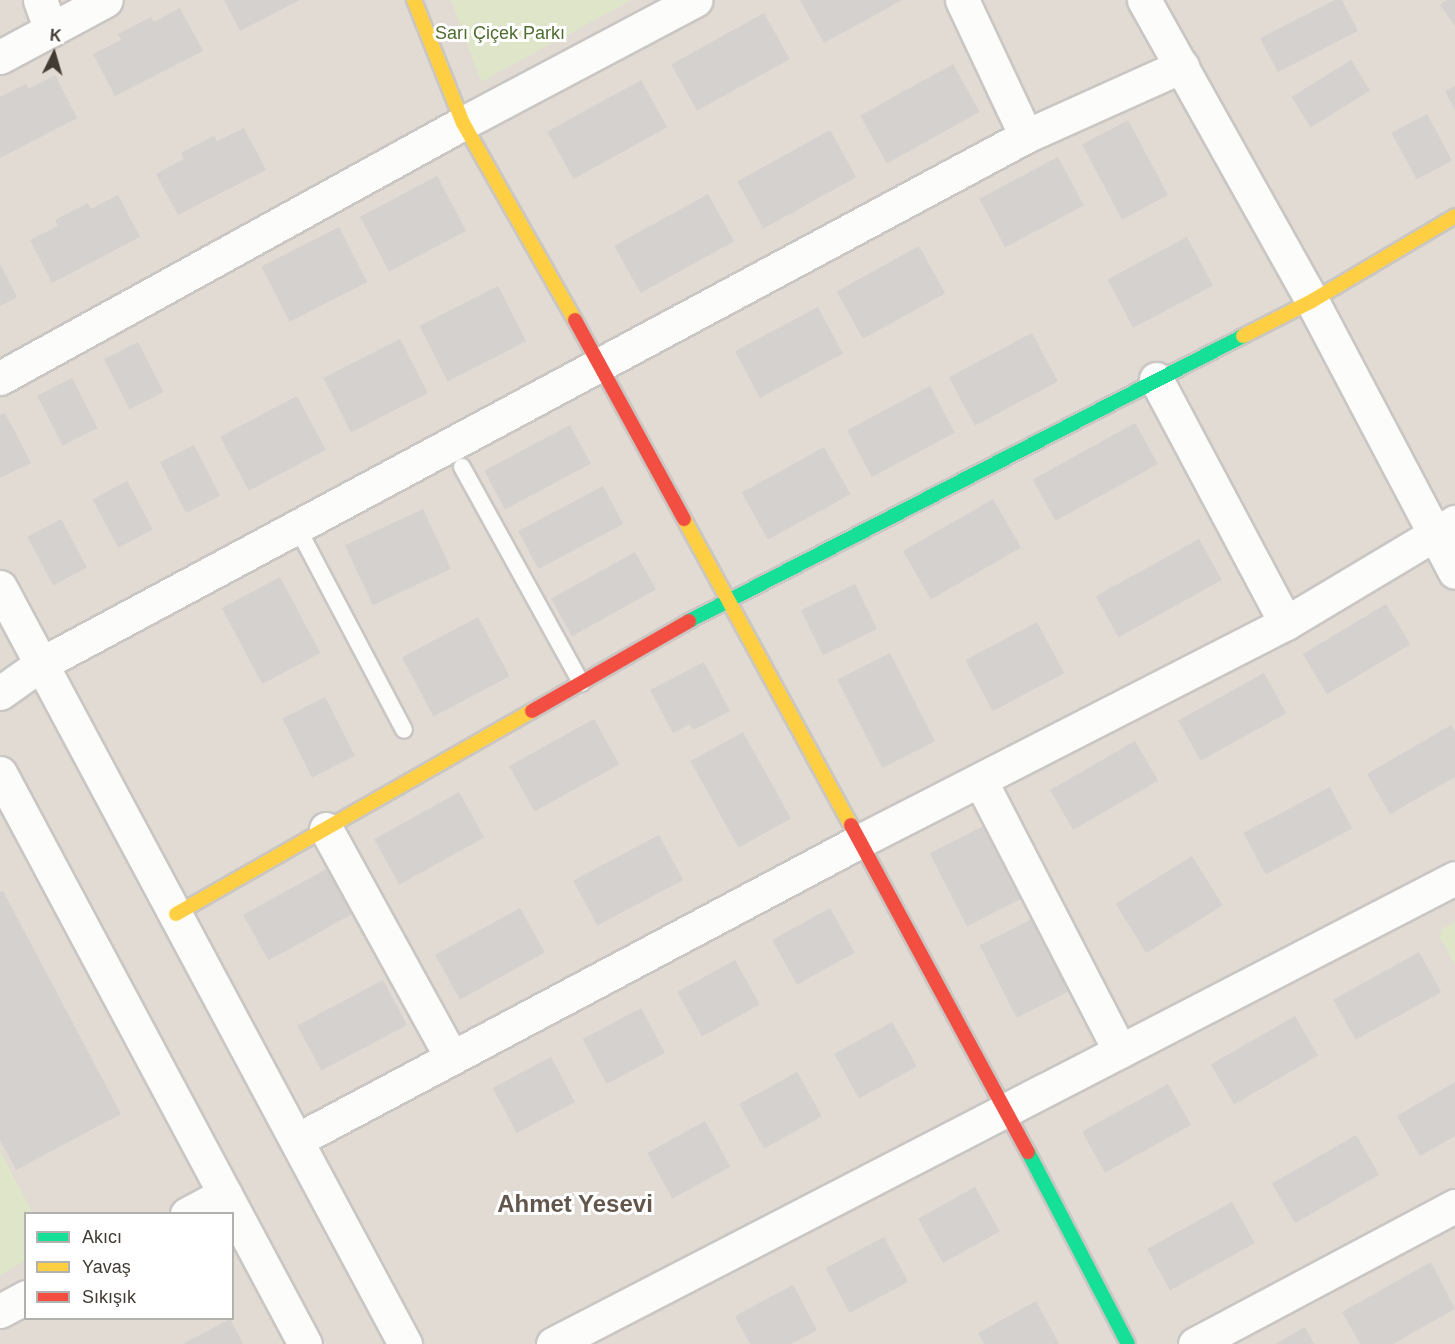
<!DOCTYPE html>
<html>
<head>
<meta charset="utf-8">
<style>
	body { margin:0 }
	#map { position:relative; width:1455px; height:1344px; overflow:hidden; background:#edeae7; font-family:Arial,sans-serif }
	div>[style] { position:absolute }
	.residential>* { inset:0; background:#e1dbd4 }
	.green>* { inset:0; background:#dee5c9 }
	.building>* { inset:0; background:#d5d1ce; transform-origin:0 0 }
	.roads { filter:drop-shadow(2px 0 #c9c6c3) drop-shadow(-2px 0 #c9c6c3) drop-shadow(0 2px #c9c6c3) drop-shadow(0 -2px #c9c6c3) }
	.lane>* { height:16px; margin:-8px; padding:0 8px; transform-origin:8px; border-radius:8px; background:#fcfcfb }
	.street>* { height:33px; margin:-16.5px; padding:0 16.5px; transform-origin:16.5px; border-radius:16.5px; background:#fcfcfb }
	.fast>* { height:14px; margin:-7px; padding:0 7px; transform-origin:7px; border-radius:7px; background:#16e098 }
	.slow>* { height:14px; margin:-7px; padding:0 7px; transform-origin:7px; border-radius:7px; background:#ffcf43 }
	.jam>* { height:14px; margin:-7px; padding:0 7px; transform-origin:7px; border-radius:7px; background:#f24e42 }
	span { translate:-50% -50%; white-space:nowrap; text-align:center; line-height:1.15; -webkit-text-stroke:6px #fff; paint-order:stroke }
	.park-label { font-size:18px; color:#4e6d2e }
	.district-label { font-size:24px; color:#63574d; font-weight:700 }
	.legend { position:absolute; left:24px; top:1212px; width:210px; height:108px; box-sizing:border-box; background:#fff; border:2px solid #b3b1ae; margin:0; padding:8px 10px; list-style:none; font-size:18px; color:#423b34 }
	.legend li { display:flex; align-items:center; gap:12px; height:30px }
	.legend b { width:30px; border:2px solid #b3b1ae }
	.north { position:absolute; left:24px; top:24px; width:60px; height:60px; -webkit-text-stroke:4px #fff; paint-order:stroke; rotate:5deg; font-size:16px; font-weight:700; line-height:24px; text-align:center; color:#423b34 }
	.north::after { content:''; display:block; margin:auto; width:21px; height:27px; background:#423b34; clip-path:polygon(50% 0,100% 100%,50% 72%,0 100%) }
</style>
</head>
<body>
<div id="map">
	<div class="residential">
		<div style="clip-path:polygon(evenodd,0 0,1455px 0,1455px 1344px,0 1344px,0 0,26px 1214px,232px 1214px,232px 1318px,26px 1318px,26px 1214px)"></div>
	</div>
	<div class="green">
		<div style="clip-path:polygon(451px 0,632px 0,481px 82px)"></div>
		<div style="clip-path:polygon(1455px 922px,1455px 965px,1440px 938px,1442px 929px)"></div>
		<div style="clip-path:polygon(0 1151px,33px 1213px,26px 1214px,25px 1261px,0 1275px)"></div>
	</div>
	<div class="building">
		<div style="clip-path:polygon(224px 0,300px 0,240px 31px)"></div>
		<div style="clip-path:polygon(800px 0,902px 0,824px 43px)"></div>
		<div style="clip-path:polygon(1335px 0,1342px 0,1358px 31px,1278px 72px,1260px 38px)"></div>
		<div style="clip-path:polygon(1447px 0,1455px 0,1455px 26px,1440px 5px)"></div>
		<div style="clip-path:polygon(180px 8px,203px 51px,115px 96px,93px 54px,121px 40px,118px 34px,151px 17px,154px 22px)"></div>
		<div style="left:764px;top:13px;width:53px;height:106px;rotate:61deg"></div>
		<div style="left:1351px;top:60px;width:36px;height:70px;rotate:58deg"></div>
		<div style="left:953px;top:64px;width:55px;height:106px;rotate:61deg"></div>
		<div style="clip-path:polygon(55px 75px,77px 118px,0 158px,0 97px,26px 84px,29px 89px)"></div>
		<div style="left:641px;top:80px;width:54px;height:107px;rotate:61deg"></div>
		<div style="clip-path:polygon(1455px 86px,1455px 110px,1445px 91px)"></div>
		<div style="left:1427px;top:114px;width:53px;height:40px;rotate:62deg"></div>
		<div style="left:1128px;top:120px;width:85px;height:52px;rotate:62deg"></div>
		<div style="clip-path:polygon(244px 128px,266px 170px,178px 215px,156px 174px,184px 159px,181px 153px,214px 136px,217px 141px)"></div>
		<div style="left:830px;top:130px;width:54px;height:106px;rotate:61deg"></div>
		<div style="left:1058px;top:157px;width:55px;height:89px;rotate:62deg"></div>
		<div style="left:437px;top:176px;width:62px;height:87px;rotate:62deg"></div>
		<div style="left:708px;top:194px;width:54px;height:107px;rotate:61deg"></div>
		<div style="clip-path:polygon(118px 195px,140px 237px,52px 283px,30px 240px,58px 226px,55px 220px,88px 203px,91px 209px)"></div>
		<div style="left:339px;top:227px;width:62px;height:87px;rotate:63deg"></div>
		<div style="left:1187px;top:237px;width:55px;height:90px;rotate:62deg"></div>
		<div style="left:919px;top:246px;width:54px;height:94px;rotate:61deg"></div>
		<div style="clip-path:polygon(0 264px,17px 297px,0 306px)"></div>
		<div style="left:498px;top:286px;width:62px;height:88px;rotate:63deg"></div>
		<div style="left:818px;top:307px;width:53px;height:94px;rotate:62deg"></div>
		<div style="left:1032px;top:333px;width:55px;height:94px;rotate:62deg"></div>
		<div style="left:400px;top:339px;width:61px;height:86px;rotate:63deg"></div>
		<div style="left:138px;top:342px;width:56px;height:38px;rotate:63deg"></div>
		<div style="left:72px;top:378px;width:56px;height:39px;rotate:63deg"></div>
		<div style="left:930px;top:386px;width:53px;height:94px;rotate:62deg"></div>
		<div style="left:297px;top:396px;width:61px;height:87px;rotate:62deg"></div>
		<div style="clip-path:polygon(5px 413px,31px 463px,0 478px,0 415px)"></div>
		<div style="left:1135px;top:423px;width:47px;height:117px;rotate:61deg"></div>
		<div style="left:570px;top:425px;width:44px;height:97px;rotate:62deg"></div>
		<div style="left:194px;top:445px;width:57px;height:38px;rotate:63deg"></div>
		<div style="left:824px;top:447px;width:54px;height:94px;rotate:61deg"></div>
		<div style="left:127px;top:481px;width:55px;height:39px;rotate:62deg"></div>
		<div style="left:603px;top:486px;width:43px;height:96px;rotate:62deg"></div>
		<div style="left:993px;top:499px;width:56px;height:104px;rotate:60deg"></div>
		<div style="left:423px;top:509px;width:66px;height:86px;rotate:65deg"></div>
		<div style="left:61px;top:519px;width:55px;height:38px;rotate:62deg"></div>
		<div style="left:1199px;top:539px;width:47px;height:118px;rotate:61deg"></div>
		<div style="left:635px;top:552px;width:43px;height:96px;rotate:61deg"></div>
		<div style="left:280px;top:577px;width:86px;height:66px;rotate:62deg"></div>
		<div style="left:855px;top:584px;width:50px;height:60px;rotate:64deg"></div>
		<div style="left:1386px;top:604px;width:47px;height:97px;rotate:59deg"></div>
		<div style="left:478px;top:617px;width:67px;height:86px;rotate:62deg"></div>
		<div style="left:1037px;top:622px;width:58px;height:81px;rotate:62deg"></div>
		<div style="left:890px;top:653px;width:99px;height:59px;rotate:63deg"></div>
		<div style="clip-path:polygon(704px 662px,730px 711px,693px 730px,690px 724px,673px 733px,650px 690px)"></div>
		<div style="left:1264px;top:673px;width:46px;height:98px;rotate:61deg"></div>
		<div style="left:325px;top:697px;width:66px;height:48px;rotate:63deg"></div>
		<div style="left:594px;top:719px;width:52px;height:97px;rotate:61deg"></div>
		<div style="clip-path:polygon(1451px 725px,1455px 731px,1455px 777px,1390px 814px,1367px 774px)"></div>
		<div style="left:743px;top:732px;width:99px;height:60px;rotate:61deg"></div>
		<div style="left:1135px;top:741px;width:46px;height:98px;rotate:60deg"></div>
		<div style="left:1330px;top:787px;width:47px;height:98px;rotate:62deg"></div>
		<div style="left:459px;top:792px;width:52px;height:97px;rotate:61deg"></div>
		<div style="left:985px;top:825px;width:82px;height:62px;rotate:63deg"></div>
		<div style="left:659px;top:835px;width:51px;height:97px;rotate:62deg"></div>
		<div style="left:1192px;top:856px;width:58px;height:90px;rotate:58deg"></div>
		<div style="left:328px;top:868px;width:52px;height:97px;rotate:61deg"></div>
		<div style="clip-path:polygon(3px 891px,121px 1114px,16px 1170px,0 1140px,0 892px)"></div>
		<div style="left:520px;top:908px;width:51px;height:97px;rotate:61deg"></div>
		<div style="left:830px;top:908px;width:51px;height:66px;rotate:61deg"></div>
		<div style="left:1036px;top:917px;width:81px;height:63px;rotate:63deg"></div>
		<div style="left:1419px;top:952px;width:46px;height:98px;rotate:61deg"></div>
		<div style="left:735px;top:960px;width:51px;height:66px;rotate:61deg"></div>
		<div style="left:383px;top:980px;width:51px;height:97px;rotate:62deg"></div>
		<div style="left:641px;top:1008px;width:51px;height:66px;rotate:62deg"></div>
		<div style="left:1295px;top:1016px;width:46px;height:97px;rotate:60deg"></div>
		<div style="left:892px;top:1022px;width:51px;height:66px;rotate:61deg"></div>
		<div style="left:551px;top:1057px;width:51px;height:66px;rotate:62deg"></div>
		<div style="left:797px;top:1072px;width:51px;height:66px;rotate:61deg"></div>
		<div style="clip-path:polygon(1455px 1082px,1455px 1136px,1420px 1156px,1397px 1116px)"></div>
		<div style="left:1168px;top:1084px;width:47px;height:98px;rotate:61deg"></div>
		<div style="left:705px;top:1121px;width:52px;height:66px;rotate:61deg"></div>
		<div style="left:1356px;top:1135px;width:46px;height:97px;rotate:60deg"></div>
		<div style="left:975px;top:1187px;width:51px;height:65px;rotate:61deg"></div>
		<div style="left:1232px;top:1202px;width:47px;height:97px;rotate:61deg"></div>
		<div style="left:884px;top:1237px;width:51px;height:66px;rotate:62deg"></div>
		<div style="clip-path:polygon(1431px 1262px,1455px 1309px,1393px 1344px,1360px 1344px,1342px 1312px)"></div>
		<div style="clip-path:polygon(793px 1285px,817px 1330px,791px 1344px,750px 1344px,735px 1316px)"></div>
		<div style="clip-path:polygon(1036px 1301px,1059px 1344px,984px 1344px,978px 1333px)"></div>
		<div style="clip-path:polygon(230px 1319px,243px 1344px,183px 1344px)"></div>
		<div style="clip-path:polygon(1305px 1327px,1314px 1344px,1275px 1344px)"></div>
	</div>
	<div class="roads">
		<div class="lane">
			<div style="left:462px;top:467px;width:247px;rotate:61.1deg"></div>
			<div style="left:297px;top:527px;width:229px;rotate:62.2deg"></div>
		</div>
		<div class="street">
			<div style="left:40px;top:0;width:32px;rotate:70deg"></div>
			<div style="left:962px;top:0;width:150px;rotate:64.8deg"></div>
			<div style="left:1144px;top:0;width:345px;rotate:60.8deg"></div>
			<div style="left:1312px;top:301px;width:306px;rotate:62.2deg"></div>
			<div style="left:0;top:57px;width:120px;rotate:-28.3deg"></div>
			<div style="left:0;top:378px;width:529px;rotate:-28.84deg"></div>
			<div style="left:463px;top:123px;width:263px;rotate:-27.9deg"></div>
			<div style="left:1156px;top:379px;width:276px;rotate:62deg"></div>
			<div style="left:0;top:587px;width:859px;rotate:61.85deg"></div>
			<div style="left:0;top:693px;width:50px;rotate:-35.3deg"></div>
			<div style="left:41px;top:664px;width:1118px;rotate:-28.19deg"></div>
			<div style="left:1026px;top:136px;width:171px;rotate:-24.2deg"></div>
			<div style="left:0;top:773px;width:647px;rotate:61.89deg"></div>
			<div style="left:980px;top:780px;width:305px;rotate:62.7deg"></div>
			<div style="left:326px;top:829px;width:261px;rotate:61.2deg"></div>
			<div style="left:297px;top:1140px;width:637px;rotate:-27.97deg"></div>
			<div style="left:860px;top:841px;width:479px;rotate:-27.1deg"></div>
			<div style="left:1286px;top:623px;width:197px;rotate:-30.9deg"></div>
			<div style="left:187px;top:1214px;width:43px;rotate:-27.8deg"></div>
			<div style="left:0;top:1311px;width:30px;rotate:-28deg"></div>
			<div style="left:553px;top:1344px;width:1015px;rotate:-27.32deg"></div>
			<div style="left:1195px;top:1344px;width:294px;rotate:-28deg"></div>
		</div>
		<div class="fast">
			<div style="left:689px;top:621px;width:623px;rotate:-27.22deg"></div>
			<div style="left:1028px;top:1152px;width:216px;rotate:62.5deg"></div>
		</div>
		<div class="slow">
			<div style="left:414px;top:0;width:132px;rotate:68.3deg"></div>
			<div style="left:463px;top:123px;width:227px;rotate:60.4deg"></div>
			<div style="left:1243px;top:336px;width:77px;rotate:-26.9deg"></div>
			<div style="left:1312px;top:301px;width:166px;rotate:-30.7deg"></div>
			<div style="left:684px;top:519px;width:349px;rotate:61.4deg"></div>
			<div style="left:176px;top:914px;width:410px;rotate:-29.7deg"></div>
		</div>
		<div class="jam">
			<div style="left:575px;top:320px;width:227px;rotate:61.3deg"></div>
			<div style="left:532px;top:711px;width:181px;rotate:-29.8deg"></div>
			<div style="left:851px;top:825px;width:372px;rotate:61.6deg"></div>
		</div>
	</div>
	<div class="park-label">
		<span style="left:500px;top:33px">Sarı Çiçek Parkı</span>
	</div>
	<div class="district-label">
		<span style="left:575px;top:1204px">Ahmet Yesevi</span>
	</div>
	<ul class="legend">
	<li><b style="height:8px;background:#16e098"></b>Akıcı</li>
	<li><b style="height:8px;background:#ffcf43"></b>Yavaş</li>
	<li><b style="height:8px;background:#f24e42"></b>Sıkışık</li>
	</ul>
	<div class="north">K</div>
</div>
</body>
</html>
